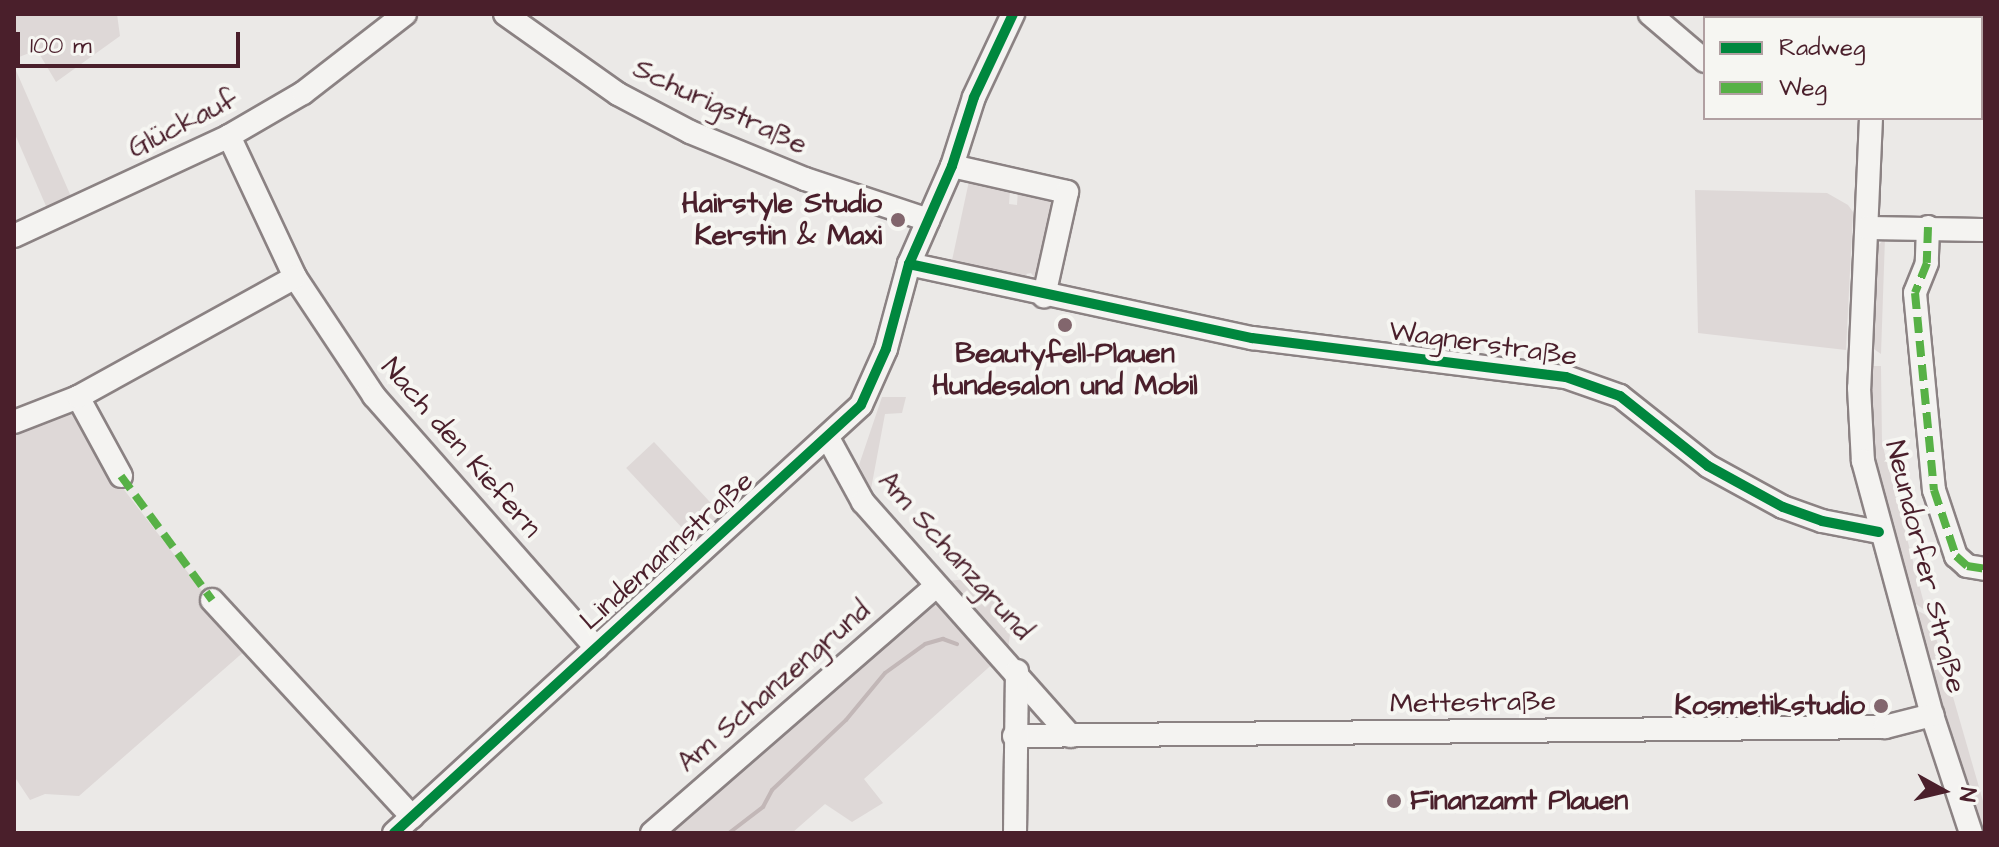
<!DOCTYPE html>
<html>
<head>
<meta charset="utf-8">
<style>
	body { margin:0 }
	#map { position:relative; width:1999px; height:847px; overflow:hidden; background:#ebe9e7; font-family:"Architects Daughter",sans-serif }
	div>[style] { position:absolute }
	.green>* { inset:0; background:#ded8d7; transform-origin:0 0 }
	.stream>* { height:4px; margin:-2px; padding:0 2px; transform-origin:2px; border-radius:2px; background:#c2b7b7 }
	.roads { filter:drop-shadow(2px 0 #8b8283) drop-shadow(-2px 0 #8b8283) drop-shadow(0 2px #8b8283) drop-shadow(0 -2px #8b8283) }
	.minor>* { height:22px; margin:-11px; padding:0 11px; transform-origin:11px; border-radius:11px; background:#f4f3f1 }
	.quiet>* { height:8px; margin-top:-4px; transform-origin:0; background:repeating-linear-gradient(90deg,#57b146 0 16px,transparent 0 24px) }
	.cycleway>* { height:10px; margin:-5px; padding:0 5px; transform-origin:5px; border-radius:5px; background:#00873e }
	.dots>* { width:22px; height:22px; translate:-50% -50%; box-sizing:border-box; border:4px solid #f6f6f2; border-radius:50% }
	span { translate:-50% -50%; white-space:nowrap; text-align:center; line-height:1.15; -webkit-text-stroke:8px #f6f6f2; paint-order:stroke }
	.street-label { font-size:28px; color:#4a1f2b }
	.poi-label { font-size:28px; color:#4a1f2b; font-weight:700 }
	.right { translate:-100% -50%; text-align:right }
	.left { translate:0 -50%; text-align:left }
	.frame { position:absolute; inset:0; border:16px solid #4a1f2b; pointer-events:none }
	.legend { position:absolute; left:1703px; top:16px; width:280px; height:104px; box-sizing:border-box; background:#f6f6f2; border:2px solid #b1a0a2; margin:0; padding:10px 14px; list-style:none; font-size:24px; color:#4a1f2b }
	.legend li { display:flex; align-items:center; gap:16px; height:40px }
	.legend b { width:40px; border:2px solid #b1a0a2 }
	.north { position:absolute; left:1903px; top:751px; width:80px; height:80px; -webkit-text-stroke:6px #f6f6f2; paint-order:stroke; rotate:98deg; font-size:22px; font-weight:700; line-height:32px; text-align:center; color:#4a1f2b }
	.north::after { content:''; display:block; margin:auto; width:28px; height:36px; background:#4a1f2b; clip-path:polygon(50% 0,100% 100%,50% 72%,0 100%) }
	.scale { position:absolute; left:16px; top:32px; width:224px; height:36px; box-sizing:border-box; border:4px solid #4a1f2b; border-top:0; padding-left:10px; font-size:24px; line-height:28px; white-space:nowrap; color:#4a1f2b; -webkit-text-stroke:6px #f6f6f2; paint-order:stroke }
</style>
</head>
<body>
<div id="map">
	<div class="green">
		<div style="clip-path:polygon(14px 14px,117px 14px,120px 36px,56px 82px,37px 50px,14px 59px)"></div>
		<div style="clip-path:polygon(14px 66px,73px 201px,49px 213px,14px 132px)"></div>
		<div style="clip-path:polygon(969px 181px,1010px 190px,1009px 204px,1017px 205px,1018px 189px,1055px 194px,1037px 281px,1031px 273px,1026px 274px,1032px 281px,951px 265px)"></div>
		<div style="clip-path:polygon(1695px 190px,1827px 193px,1848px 205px,1853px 212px,1846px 350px,1698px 333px)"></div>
		<div style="clip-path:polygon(1885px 238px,1881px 354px,1871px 347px,1876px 248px)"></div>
		<div style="clip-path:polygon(1871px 366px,1881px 366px,1882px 443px,1926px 611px,1913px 602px,1877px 473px,1870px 419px)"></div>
		<div style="clip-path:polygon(882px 397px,906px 397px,902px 413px,885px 414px,871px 489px,859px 465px)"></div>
		<div style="clip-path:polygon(75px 409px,125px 491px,247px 649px,79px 796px,45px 794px,30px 800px,14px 776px,14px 425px)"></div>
		<div style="left:654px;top:442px;width:103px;height:38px;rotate:47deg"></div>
		<div style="clip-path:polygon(968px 579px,989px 585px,1003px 597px,1012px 619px,1008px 649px,947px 581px)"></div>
		<div style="clip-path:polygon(935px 595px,997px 660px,864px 779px,883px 803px,852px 822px,825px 804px,792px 833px,665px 833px)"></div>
		<div style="clip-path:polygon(1916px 610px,1930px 617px,1985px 808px,1985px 833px,1961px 772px)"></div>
	</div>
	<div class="stream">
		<div style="left:729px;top:833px;width:43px;rotate:-37.4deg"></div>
		<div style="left:763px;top:807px;width:19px;rotate:-62deg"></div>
		<div style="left:772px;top:790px;width:102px;rotate:-43.4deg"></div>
		<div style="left:846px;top:720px;width:61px;rotate:-50.3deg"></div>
		<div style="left:885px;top:673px;width:49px;rotate:-35.9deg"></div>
		<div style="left:925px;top:644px;width:19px;rotate:-16deg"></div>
		<div style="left:943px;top:639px;width:15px;rotate:20deg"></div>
	</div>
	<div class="roads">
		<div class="minor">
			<div style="left:505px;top:14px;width:138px;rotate:35.3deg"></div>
			<div style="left:618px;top:94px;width:81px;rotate:27.8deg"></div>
			<div style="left:690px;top:132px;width:124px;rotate:22.2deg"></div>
			<div style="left:805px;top:179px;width:130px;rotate:18.4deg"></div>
			<div style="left:1650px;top:14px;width:72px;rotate:40.5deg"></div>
			<div style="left:1874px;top:18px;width:4px;rotate:-76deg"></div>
			<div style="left:1871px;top:118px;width:270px;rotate:92.5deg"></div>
			<div style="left:1859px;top:388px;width:73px;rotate:86.9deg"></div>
			<div style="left:1863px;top:461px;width:263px;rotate:74.8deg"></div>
			<div style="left:1932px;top:715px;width:124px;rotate:71.7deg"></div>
			<div style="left:229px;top:136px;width:156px;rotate:64.9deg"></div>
			<div style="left:295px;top:277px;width:143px;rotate:56.4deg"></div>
			<div style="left:374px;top:396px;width:336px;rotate:48.6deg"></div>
			<div style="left:952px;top:166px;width:118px;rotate:12.7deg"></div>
			<div style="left:1067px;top:192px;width:107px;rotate:102.5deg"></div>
			<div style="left:1928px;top:227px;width:36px;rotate:92deg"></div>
			<div style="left:1927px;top:263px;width:32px;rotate:112deg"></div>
			<div style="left:1915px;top:293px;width:198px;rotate:84.5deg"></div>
			<div style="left:1934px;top:490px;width:70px;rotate:71.6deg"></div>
			<div style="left:1956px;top:556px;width:15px;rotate:42deg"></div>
			<div style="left:1967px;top:566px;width:18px;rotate:9deg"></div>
			<div style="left:1867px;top:228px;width:118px;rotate:1deg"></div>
			<div style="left:14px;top:236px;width:237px;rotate:-24.9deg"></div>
			<div style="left:229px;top:136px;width:86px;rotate:-30.2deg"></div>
			<div style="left:303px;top:93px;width:129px;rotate:-37.8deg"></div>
			<div style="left:909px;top:264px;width:351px;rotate:12.2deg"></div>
			<div style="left:1252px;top:338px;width:316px;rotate:7.1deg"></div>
			<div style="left:1566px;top:377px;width:57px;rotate:19.4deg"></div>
			<div style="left:1620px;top:396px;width:112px;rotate:38.5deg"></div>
			<div style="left:1708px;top:466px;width:85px;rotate:28.7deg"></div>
			<div style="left:1783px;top:507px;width:41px;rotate:19.7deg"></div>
			<div style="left:1822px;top:521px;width:58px;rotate:10.9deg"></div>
			<div style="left:78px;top:397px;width:90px;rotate:61.4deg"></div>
			<div style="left:14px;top:422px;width:69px;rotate:-21.3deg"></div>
			<div style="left:78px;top:397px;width:248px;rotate:-28.9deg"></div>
			<div style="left:828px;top:438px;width:73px;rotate:61.3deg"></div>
			<div style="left:863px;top:502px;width:313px;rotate:48.4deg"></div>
			<div style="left:212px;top:600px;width:295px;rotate:47.3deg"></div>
			<div style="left:1014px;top:736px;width:871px;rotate:-0.59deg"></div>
			<div style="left:1885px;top:727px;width:49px;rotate:-14.3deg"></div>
			<div style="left:394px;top:833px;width:633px;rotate:-42.5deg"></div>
			<div style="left:861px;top:405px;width:61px;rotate:-65.9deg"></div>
			<div style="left:886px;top:349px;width:88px;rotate:-74.9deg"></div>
			<div style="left:909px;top:264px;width:107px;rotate:-66.3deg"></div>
			<div style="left:952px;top:166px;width:72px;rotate:-72.3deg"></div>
			<div style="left:974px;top:97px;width:92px;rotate:-64.8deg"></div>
			<div style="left:652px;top:833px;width:376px;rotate:-41deg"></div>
			<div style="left:1015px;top:833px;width:162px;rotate:-89.3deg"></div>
		</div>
	</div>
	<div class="quiet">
		<div style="left:1928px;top:227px;width:36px;rotate:92deg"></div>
		<div style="left:1927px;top:263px;width:32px;rotate:112deg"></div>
		<div style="left:1915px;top:293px;width:198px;rotate:84.5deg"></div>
		<div style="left:1934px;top:490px;width:70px;rotate:71.6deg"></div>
		<div style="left:1956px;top:556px;width:15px;rotate:42deg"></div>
		<div style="left:1967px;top:566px;width:18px;rotate:9deg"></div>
		<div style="left:121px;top:476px;width:154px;rotate:53.7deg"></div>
	</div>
	<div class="cycleway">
		<div style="left:909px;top:264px;width:351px;rotate:12.2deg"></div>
		<div style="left:1252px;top:338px;width:316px;rotate:7.1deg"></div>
		<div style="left:1566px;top:377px;width:57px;rotate:19.4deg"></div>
		<div style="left:1620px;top:396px;width:112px;rotate:38.5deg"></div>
		<div style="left:1708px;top:466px;width:85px;rotate:28.7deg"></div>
		<div style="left:1783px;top:507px;width:41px;rotate:19.7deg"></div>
		<div style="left:1822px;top:521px;width:58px;rotate:10.9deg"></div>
		<div style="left:394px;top:833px;width:633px;rotate:-42.5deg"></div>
		<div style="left:861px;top:405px;width:61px;rotate:-65.9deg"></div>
		<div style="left:886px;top:349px;width:88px;rotate:-74.9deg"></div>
		<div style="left:909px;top:264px;width:107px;rotate:-66.3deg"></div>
		<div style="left:952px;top:166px;width:72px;rotate:-72.3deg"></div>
		<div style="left:974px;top:97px;width:92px;rotate:-64.8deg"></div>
	</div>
	<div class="dots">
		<div style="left:898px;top:220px;background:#82666d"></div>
		<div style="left:1065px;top:325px;background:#82666d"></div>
		<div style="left:1881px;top:706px;background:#82666d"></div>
		<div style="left:1394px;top:801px;background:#82666d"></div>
	</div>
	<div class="street-label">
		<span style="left:720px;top:107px;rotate:25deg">Schurigstraße</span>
		<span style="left:183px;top:124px;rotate:-27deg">Glückauf</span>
		<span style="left:1483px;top:344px;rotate:8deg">Wagnerstraße</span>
		<span style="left:461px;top:448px;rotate:49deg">Nach den Kiefern</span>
		<span style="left:667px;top:551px;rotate:-42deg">Lindemannstraße</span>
		<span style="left:955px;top:556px;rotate:48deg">Am Schanzgrund</span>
		<span style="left:1925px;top:567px;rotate:76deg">Neundorfer Straße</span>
		<span style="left:774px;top:687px;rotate:-41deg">Am Schanzengrund</span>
		<span style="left:1473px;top:703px;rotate:-1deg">Mettestraße</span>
	</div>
	<div class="poi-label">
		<span class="right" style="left:882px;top:220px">Hairstyle Studio<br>Kerstin &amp; Maxi</span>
		<span style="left:1065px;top:370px">Beautyfell-Plauen<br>Hundesalon und Mobil</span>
		<span class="right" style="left:1865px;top:706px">Kosmetikstudio</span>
		<span class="left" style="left:1410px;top:801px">Finanzamt Plauen</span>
	</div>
	<div class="frame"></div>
	<ul class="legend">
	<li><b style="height:10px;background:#00873e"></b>Radweg</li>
	<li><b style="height:10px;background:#57b146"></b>Weg</li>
	</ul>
	<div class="north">N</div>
	<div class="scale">100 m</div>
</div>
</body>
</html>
